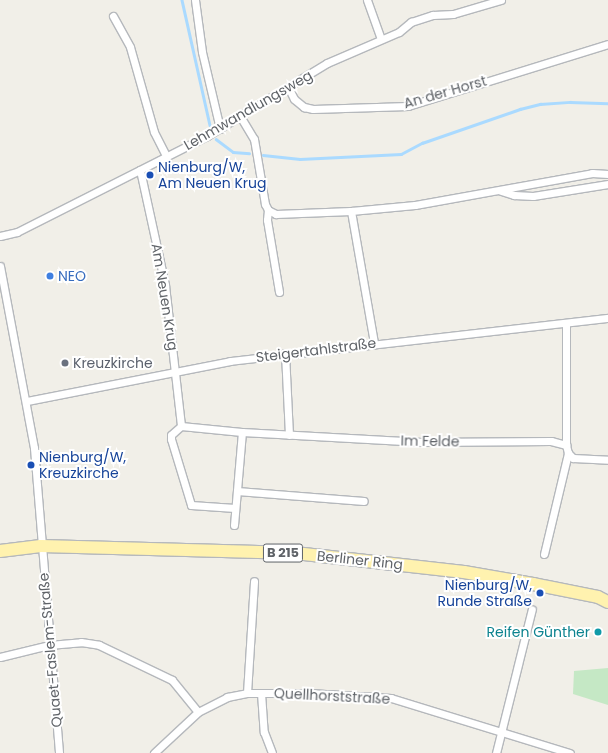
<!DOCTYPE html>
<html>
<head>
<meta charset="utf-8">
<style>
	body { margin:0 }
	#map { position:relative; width:608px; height:753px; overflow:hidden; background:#f1efe8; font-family:Poppins,sans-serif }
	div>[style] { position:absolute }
	.green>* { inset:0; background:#c5e8c5 }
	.stream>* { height:2.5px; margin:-1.25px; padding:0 1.25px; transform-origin:1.25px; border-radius:1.25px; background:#aadaff }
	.roads { filter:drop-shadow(1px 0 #b5b8bc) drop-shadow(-1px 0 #b5b8bc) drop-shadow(0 1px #b5b8bc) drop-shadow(0 -1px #b5b8bc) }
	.minor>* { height:7px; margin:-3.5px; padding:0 3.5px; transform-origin:3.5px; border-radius:3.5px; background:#fff }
	.primary>* { height:12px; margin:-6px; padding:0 6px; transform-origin:6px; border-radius:6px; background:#fff2af }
	.dots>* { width:11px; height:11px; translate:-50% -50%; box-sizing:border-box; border:2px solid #fff; border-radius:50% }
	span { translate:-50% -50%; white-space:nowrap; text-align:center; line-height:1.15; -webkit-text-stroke:4px #fff; paint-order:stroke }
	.shield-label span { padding:1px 3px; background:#fff; border:1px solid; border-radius:3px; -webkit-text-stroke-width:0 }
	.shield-label { font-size:13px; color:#5f6368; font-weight:700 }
	.street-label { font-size:14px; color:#5f6368 }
	.transit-label { font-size:14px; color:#164399 }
	.left { translate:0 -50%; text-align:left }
	.right { translate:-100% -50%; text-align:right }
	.shop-label { font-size:14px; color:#366cbe }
	.worship-label { font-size:14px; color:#5b616d }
	.culture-label { font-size:14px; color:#0d838f }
</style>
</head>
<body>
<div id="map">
	<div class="green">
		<div style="clip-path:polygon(608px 668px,608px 705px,573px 694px,574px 671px)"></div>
	</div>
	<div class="stream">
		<div style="left:182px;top:0;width:128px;rotate:77.4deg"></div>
		<div style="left:216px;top:139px;width:21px;rotate:37deg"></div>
		<div style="left:233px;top:152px;width:16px;rotate:4deg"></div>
		<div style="left:263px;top:155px;width:37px;rotate:6deg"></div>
		<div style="left:300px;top:159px;width:101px;rotate:-2.8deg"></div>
		<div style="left:401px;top:154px;width:24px;rotate:-28deg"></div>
		<div style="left:422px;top:143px;width:104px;rotate:-19.1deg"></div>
		<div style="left:520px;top:109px;width:21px;rotate:-14deg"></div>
		<div style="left:540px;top:104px;width:30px;rotate:-4deg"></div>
		<div style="left:570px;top:102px;width:38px;rotate:2deg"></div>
	</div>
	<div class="roads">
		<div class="minor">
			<div style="left:195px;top:0;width:52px;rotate:82.3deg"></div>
			<div style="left:202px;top:52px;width:79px;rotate:76.8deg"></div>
			<div style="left:367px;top:0;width:41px;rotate:70.3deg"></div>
			<div style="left:113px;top:16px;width:35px;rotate:61deg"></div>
			<div style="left:130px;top:47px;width:88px;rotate:74.2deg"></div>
			<div style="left:154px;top:132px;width:27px;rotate:63deg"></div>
			<div style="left:288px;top:87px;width:13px;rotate:63deg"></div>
			<div style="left:294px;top:99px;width:13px;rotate:39deg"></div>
			<div style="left:304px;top:107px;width:9px;rotate:13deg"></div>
			<div style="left:313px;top:109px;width:95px;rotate:-1.8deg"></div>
			<div style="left:408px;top:106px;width:209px;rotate:-17.2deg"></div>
			<div style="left:240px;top:116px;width:27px;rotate:59deg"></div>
			<div style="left:254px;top:139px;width:66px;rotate:80.4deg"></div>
			<div style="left:265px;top:204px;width:7px;rotate:63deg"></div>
			<div style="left:268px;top:210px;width:9px;rotate:27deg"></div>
			<div style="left:276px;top:214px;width:75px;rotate:-2.3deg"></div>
			<div style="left:351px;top:211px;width:64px;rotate:-5.4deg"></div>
			<div style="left:415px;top:205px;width:180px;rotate:-10.2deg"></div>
			<div style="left:592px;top:173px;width:16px;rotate:4deg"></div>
			<div style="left:140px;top:170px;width:118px;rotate:77.7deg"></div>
			<div style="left:165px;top:285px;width:142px;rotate:83.5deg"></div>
			<div style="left:501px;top:191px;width:14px;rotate:17deg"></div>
			<div style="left:514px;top:195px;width:19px;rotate:3deg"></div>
			<div style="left:533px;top:196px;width:76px;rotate:-9.1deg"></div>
			<div style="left:268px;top:210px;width:10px;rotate:96deg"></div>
			<div style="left:267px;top:220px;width:73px;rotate:80.5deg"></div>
			<div style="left:351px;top:211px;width:134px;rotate:80.1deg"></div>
			<div style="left:0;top:236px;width:17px;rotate:-13deg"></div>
			<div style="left:17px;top:232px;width:213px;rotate:-26.8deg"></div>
			<div style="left:207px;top:136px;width:140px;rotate:-31.3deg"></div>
			<div style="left:327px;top:63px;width:78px;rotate:-23.3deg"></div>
			<div style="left:399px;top:32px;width:16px;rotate:-40deg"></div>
			<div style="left:411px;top:22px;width:23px;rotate:-18deg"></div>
			<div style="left:433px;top:15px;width:20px;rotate:-3deg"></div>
			<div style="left:453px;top:14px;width:50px;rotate:-16.3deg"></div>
			<div style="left:0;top:266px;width:185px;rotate:79.4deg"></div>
			<div style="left:34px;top:448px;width:306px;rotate:85.3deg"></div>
			<div style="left:285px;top:353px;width:82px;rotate:87.2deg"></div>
			<div style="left:27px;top:401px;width:207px;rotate:-11.1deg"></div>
			<div style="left:230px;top:361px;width:380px;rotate:-6.5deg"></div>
			<div style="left:181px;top:426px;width:61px;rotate:5.6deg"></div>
			<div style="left:242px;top:432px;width:180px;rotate:3.2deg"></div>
			<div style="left:422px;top:442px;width:129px;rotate:-0.4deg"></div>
			<div style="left:551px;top:441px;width:16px;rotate:15deg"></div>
			<div style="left:566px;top:445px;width:8px;rotate:76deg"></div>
			<div style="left:568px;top:453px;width:7px;rotate:45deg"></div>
			<div style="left:573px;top:458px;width:35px;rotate:3deg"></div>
			<div style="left:181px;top:426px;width:13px;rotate:138deg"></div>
			<div style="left:171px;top:435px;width:4px;rotate:90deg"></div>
			<div style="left:171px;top:439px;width:69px;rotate:73.1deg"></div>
			<div style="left:191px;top:505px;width:44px;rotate:3.9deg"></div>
			<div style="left:566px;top:445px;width:122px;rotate:-90deg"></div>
			<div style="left:237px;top:491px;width:127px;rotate:4.5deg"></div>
			<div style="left:234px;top:525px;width:93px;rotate:-85.1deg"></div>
			<div style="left:544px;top:554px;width:104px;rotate:-76.6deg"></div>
			<div style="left:0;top:657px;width:50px;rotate:-13.8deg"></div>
			<div style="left:49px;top:645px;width:32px;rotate:-5deg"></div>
			<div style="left:81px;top:642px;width:18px;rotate:9deg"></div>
			<div style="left:99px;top:645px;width:81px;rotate:25.6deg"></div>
			<div style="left:172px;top:680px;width:41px;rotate:50.9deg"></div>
			<div style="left:247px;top:693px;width:112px;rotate:-86.4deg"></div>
			<div style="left:261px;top:693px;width:39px;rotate:86deg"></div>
			<div style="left:264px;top:732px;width:22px;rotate:69deg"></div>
			<div style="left:154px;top:753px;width:60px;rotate:-43deg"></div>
			<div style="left:198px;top:712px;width:33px;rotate:-27deg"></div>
			<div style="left:227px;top:697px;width:20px;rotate:-11deg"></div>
			<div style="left:247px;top:693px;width:62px"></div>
			<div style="left:309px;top:693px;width:82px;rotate:3.5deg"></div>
			<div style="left:391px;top:698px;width:187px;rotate:17.1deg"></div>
			<div style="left:496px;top:753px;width:148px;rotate:-76deg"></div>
		</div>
		<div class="primary">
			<div style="left:0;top:551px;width:41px;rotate:-7deg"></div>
			<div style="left:41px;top:546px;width:254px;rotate:1.6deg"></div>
			<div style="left:295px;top:553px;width:170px;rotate:6.4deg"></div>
			<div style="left:464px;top:572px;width:70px;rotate:9.9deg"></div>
			<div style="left:533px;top:584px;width:66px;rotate:11.3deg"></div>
			<div style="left:598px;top:597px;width:11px;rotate:27deg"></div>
		</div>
	</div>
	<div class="dots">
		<div style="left:150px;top:175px;background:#1a4fb4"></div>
		<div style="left:50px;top:276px;background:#3f7fe0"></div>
		<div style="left:65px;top:363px;background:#6b7280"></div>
		<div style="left:31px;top:465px;background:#1a4fb4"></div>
		<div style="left:540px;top:593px;background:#1a4fb4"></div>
		<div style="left:598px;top:632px;background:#0f9aa8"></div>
	</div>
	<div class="shield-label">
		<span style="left:283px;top:553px">B 215</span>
	</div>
	<div class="street-label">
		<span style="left:445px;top:92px;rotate:-16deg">An der Horst</span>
		<span style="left:248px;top:110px;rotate:-30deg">Lehmwandlungsweg</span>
		<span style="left:165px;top:297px;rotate:81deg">Am Neuen Krug</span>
		<span style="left:316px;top:350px;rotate:-7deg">Steigertahlstraße</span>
		<span style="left:430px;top:441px;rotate:1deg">Im Felde</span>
		<span style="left:360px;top:560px;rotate:6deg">Berliner Ring</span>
		<span style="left:50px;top:650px;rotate:-95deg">Quaet-Faslem-Straße</span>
		<span style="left:332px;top:696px;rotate:3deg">Quellhorststraße</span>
	</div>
	<div class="transit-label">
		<span class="left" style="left:158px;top:175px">Nienburg/W,<br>Am Neuen Krug</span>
		<span class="left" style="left:39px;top:465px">Nienburg/W,<br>Kreuzkirche</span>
		<span class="right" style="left:532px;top:593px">Nienburg/W,<br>Runde Straße</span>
	</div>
	<div class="shop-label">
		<span class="left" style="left:58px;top:276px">NEO</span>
	</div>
	<div class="worship-label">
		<span class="left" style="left:73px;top:363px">Kreuzkirche</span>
	</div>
	<div class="culture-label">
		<span class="right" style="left:590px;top:632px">Reifen Günther</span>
	</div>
</div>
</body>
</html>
